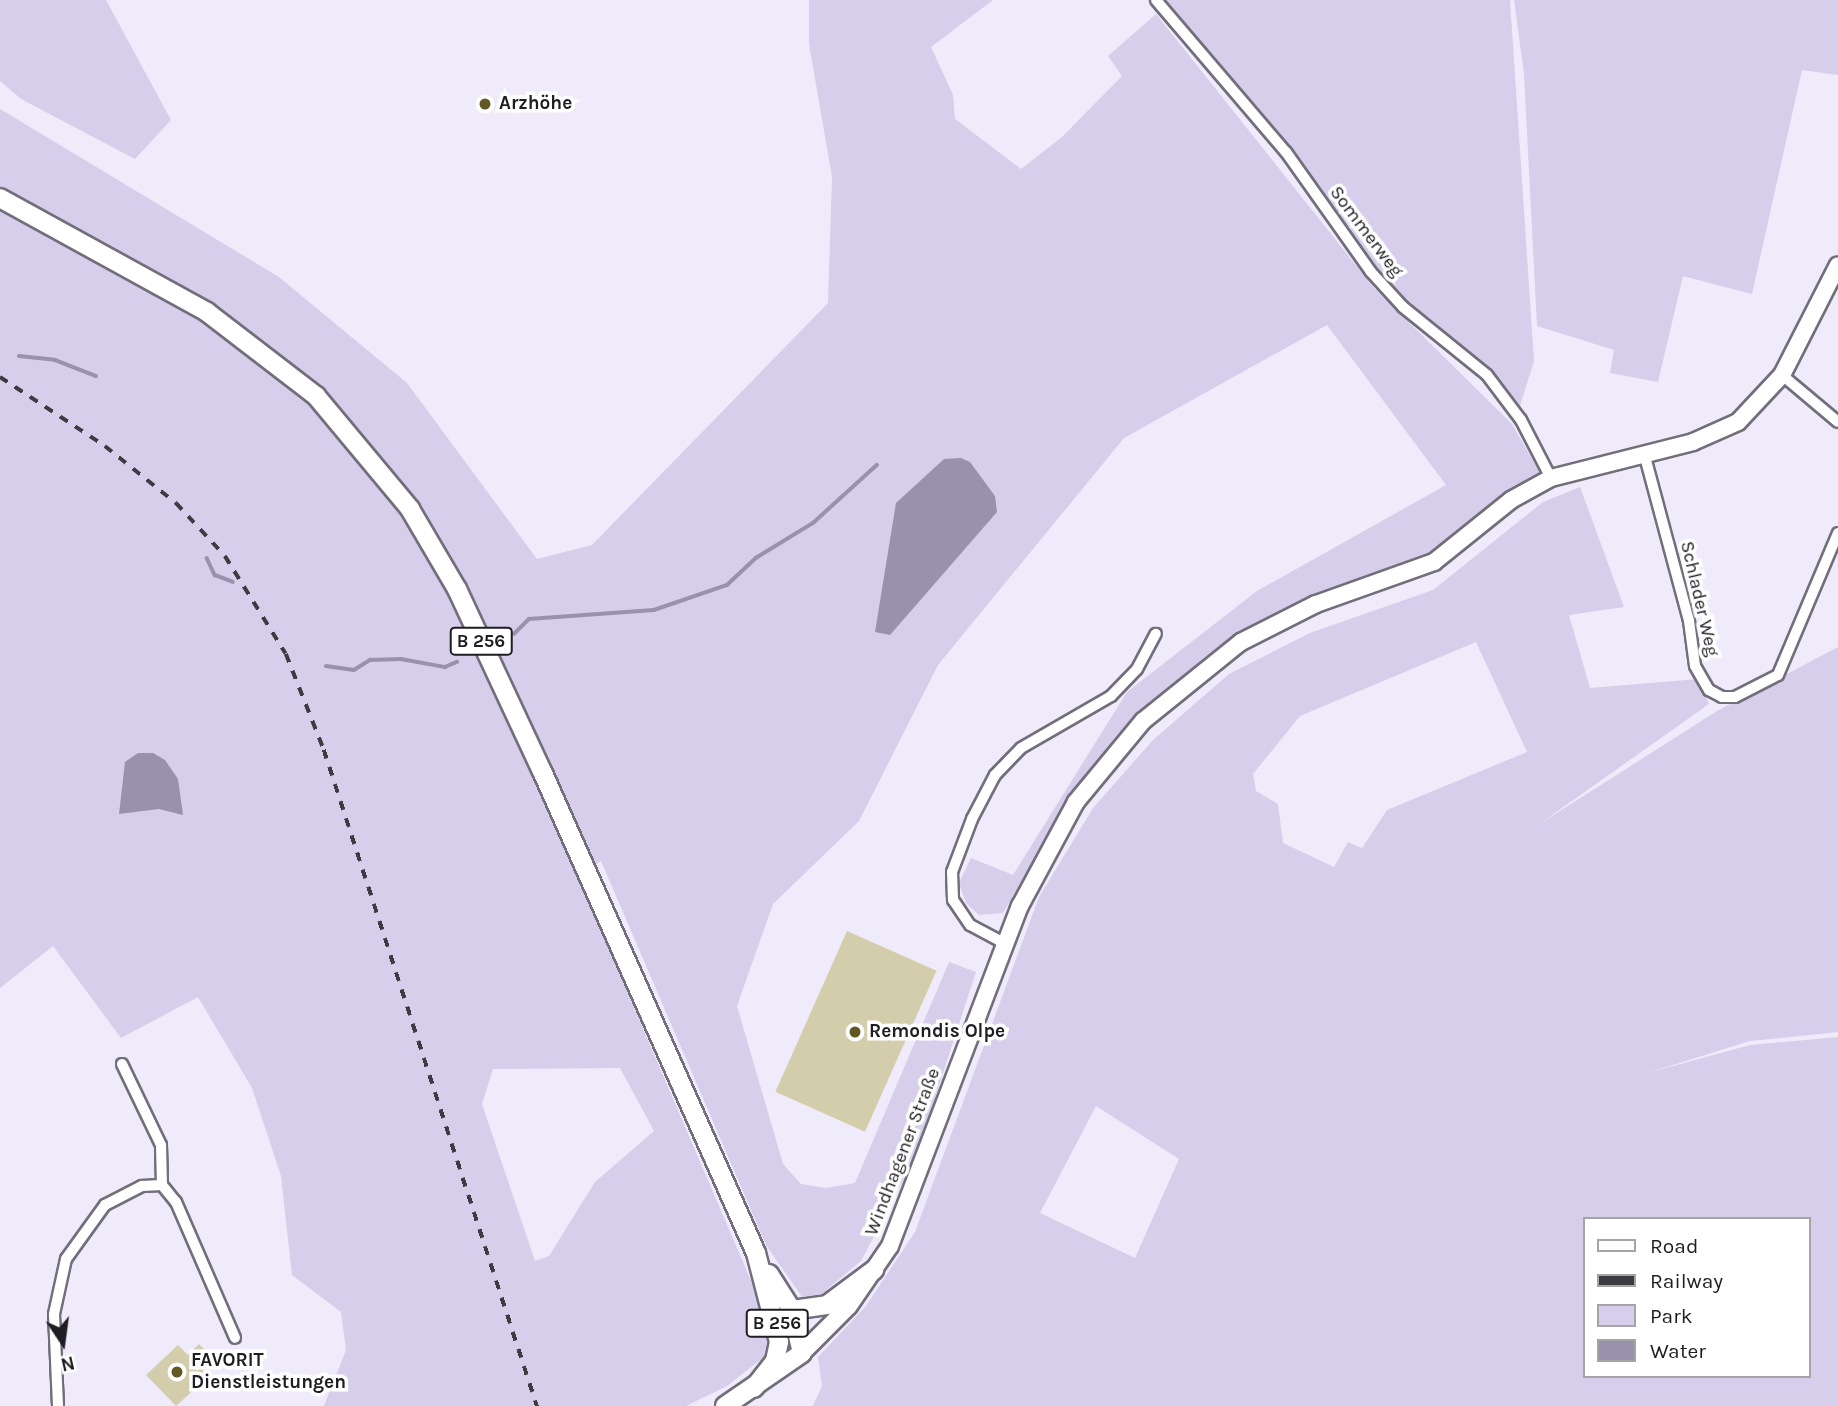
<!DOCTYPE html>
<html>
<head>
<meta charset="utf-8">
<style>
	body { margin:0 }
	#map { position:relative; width:1838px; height:1406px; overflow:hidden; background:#efebfa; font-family:Karla,sans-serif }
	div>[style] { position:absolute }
	.green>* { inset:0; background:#d6ceea }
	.water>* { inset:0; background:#9a91af }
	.stream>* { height:3.5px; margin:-1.75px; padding:0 1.75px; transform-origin:1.75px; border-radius:1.75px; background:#9a91af }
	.building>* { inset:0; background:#d4cdac; transform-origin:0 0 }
	.roads { filter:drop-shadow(2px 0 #726e7b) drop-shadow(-2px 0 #726e7b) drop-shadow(0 2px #726e7b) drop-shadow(0 -2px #726e7b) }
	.minor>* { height:10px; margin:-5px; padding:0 5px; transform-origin:5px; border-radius:5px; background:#fff }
	.secondary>* { height:16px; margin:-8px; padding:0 8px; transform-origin:8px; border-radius:8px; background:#fff }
	.primary>* { height:18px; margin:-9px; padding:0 9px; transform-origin:9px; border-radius:9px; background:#fff }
	.rail>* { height:3.5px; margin-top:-1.75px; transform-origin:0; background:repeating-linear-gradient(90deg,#3c3b41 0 9px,transparent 0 18px) }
	.dots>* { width:19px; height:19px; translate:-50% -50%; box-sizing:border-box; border:4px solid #fff; border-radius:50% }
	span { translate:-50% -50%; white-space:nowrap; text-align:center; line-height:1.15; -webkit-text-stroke:7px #fff; paint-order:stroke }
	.shield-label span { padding:2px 5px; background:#fff; border:2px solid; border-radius:5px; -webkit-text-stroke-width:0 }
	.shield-label { font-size:18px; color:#1e1d22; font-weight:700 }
	.poi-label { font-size:19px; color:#1e1d22; font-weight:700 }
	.left { translate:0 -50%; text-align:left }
	.street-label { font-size:19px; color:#1e1d22 }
	.legend { position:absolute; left:1583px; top:1217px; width:228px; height:161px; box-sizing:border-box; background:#fff; border:2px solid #a5a5a7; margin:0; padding:9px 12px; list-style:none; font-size:21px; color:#1e1d22 }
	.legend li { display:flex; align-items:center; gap:14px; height:35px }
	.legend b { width:35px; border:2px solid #a5a5a7 }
	.north { position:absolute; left:28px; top:1308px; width:70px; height:70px; -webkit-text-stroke:5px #fff; paint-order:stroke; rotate:167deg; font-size:19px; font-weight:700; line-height:28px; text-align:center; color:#1e1d22 }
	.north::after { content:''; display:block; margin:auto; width:24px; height:32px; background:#1e1d22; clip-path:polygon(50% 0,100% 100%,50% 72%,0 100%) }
</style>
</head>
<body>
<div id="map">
	<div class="green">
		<div style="clip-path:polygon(0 0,106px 0,171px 120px,135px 159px,21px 99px,0 81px)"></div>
		<div style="clip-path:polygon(evenodd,809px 0,993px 0,931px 47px,953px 95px,955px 119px,1021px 169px,1062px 137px,1122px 76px,1108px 56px,1156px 14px,1374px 288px,1512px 424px,1540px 473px,1424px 557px,1309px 600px,1206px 656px,1133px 721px,1094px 767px,1063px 809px,1003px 913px,979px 915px,966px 903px,959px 883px,971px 858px,1013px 875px,1127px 692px,1257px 591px,1446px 485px,1327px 325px,1124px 438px,938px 665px,859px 821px,773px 904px,737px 1006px,783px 1164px,801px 1184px,826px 1188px,855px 1183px,949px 962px,976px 972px,916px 1156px,861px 1261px,820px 1295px,802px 1297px,766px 1245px,601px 861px,578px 877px,761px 1304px,772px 1340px,769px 1353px,727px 1386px,686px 1406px,324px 1406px,346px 1350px,341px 1312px,292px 1275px,281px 1176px,252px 1088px,198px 997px,121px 1038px,53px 946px,0 988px,0 109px,279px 277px,407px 383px,537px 559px,592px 545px,828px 303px,832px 177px,809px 44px,809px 0,620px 1068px,654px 1131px,595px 1182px,549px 1256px,535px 1261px,482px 1104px,493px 1069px,620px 1068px)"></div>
		<div style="clip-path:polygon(1164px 0,1510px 0,1534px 361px,1518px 412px,1390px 289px)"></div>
		<div style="clip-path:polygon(1514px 0,1838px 0,1838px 75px,1802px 70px,1752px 294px,1683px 276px,1658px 382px,1610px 373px,1614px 350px,1537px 326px,1524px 74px)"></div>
		<div style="clip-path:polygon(evenodd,1580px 487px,1624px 607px,1569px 615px,1590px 688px,1698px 679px,1709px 704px,1538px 825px,1717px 711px,1838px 647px,1838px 1032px,1750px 1041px,1647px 1073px,1750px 1045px,1838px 1037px,1838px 1406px,813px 1406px,822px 1386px,818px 1357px,866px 1306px,915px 1232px,1039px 897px,1093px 808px,1153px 740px,1229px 674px,1310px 633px,1433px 590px,1543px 502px,1580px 487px,1476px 642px,1527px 752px,1387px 810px,1362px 848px,1348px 842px,1334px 867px,1283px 843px,1278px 804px,1256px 791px,1253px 774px,1300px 716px,1476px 642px,1580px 487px,1096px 1106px,1179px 1159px,1135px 1258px,1040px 1213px,1096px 1106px,1580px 487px,1584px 1219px,1808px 1219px,1808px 1376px,1584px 1376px,1584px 1219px)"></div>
	</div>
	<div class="water">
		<div style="clip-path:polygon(961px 458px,970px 462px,995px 496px,997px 512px,890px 635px,875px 632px,896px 503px,944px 459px)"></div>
		<div style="clip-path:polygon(138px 753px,153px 753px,165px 760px,178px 779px,183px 815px,159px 809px,119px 814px,125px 762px)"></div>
	</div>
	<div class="stream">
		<div style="left:19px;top:356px;width:36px;rotate:6deg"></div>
		<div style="left:55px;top:360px;width:44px;rotate:21.3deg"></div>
		<div style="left:207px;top:558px;width:19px;rotate:65deg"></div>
		<div style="left:215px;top:575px;width:19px;rotate:21deg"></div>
		<div style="left:514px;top:634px;width:21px;rotate:-45deg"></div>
		<div style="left:529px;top:619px;width:125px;rotate:-4.1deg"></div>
		<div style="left:654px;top:610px;width:77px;rotate:-18.9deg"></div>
		<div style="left:727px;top:585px;width:40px;rotate:-43deg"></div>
		<div style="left:756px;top:558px;width:67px;rotate:-31.6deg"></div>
		<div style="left:813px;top:523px;width:86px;rotate:-42.2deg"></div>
		<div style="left:326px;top:666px;width:28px;rotate:8deg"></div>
		<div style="left:354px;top:670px;width:19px;rotate:-32deg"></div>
		<div style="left:370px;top:660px;width:31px;rotate:-2deg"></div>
		<div style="left:401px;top:659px;width:45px;rotate:10.3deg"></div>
		<div style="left:445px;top:667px;width:13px;rotate:-23deg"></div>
	</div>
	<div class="building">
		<div style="left:847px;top:931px;width:98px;height:176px;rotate:24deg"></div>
		<div style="clip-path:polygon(199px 1344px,213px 1358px,202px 1369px,209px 1376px,176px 1406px,146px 1375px,178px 1345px,188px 1355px)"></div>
	</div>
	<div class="roads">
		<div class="minor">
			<div style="left:1156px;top:0;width:200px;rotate:49.5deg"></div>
			<div style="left:1286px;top:152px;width:147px;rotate:54.7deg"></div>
			<div style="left:1371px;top:272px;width:47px;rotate:47.6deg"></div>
			<div style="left:1403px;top:307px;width:108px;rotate:39deg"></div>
			<div style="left:1487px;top:375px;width:56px;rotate:52.9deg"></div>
			<div style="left:1521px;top:420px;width:65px;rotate:62.7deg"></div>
			<div style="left:1782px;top:375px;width:73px;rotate:40deg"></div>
			<div style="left:1644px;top:453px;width:174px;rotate:75deg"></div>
			<div style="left:1689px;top:621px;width:45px;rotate:82.4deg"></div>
			<div style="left:1695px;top:666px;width:28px;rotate:60deg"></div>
			<div style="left:1709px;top:690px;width:15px;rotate:28deg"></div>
			<div style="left:1722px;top:697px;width:13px"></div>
			<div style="left:1735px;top:697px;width:48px;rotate:-27.1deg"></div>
			<div style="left:1778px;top:675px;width:154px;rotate:-67.1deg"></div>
			<div style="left:1004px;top:943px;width:38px;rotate:-152deg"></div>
			<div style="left:970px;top:925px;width:30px;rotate:-124deg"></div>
			<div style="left:953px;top:900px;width:28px;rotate:-92deg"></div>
			<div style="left:952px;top:872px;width:57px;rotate:-69.3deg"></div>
			<div style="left:972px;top:819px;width:50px;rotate:-62.4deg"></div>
			<div style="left:995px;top:775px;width:37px;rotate:-46deg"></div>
			<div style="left:1021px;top:748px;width:104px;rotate:-30deg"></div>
			<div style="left:1111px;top:696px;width:37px;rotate:-46deg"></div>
			<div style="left:1137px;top:669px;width:40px;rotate:-62deg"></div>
			<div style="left:122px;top:1064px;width:90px;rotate:64.3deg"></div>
			<div style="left:161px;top:1145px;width:40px;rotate:88.6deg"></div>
			<div style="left:58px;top:1406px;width:92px;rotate:-92.5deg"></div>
			<div style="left:54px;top:1314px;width:56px;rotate:-77.7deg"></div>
			<div style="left:66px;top:1259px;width:67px;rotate:-54.2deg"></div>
			<div style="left:105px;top:1205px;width:42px;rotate:-27.2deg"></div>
			<div style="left:142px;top:1186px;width:20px;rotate:-3deg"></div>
			<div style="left:162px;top:1185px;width:22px;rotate:51deg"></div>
			<div style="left:176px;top:1202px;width:148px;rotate:66.5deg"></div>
		</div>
		<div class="secondary">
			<div style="left:802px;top:1353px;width:66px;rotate:-45deg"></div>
			<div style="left:849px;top:1306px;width:73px;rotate:-55.7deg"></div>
			<div style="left:890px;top:1246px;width:364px;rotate:-69.1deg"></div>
			<div style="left:1020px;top:906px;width:118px;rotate:-61.7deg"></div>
			<div style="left:1076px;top:802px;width:105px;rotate:-50.4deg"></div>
			<div style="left:1143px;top:721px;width:126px;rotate:-38.9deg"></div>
			<div style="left:1241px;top:642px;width:84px;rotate:-26.9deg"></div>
			<div style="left:1316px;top:604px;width:125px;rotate:-19.6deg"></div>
			<div style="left:1434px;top:562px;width:99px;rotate:-38.8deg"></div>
			<div style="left:1511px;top:500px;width:46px;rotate:-28.8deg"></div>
			<div style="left:1551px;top:478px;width:146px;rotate:-14.2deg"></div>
			<div style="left:1693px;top:442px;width:49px;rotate:-24deg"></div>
			<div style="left:1738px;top:422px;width:64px;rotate:-46.9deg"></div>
			<div style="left:1782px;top:375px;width:123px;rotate:-63deg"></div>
		</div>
		<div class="primary">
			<div style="left:0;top:198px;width:236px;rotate:28.8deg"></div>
			<div style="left:207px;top:312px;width:138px;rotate:37.6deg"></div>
			<div style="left:316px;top:396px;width:147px;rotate:50.2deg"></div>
			<div style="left:410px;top:509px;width:93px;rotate:59.6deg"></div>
			<div style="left:457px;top:589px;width:201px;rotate:65deg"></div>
			<div style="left:542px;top:771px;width:527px;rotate:66.06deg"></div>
			<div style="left:756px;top:1253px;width:92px;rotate:75.5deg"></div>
			<div style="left:779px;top:1342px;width:19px;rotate:102deg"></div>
			<div style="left:775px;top:1361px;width:34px;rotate:128deg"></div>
			<div style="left:769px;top:1274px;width:43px;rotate:57.4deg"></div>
			<div style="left:792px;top:1310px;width:44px;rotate:76.9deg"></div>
			<div style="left:792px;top:1310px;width:35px;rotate:-8deg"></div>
			<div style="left:827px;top:1305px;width:59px;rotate:-36.7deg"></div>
			<div style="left:725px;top:1406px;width:93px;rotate:-34.5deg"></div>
		</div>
	</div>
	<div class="rail">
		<div style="left:0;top:377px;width:126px;rotate:33.3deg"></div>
		<div style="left:105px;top:446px;width:91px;rotate:38.8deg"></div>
		<div style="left:176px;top:503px;width:72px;rotate:47.2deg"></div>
		<div style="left:225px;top:556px;width:115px;rotate:58.1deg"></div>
		<div style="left:286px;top:654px;width:103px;rotate:68.4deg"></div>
		<div style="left:324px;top:750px;width:690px;rotate:72.01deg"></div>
	</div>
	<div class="dots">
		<div style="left:485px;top:104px;background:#625824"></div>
		<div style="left:855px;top:1032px;background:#625824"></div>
		<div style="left:177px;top:1372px;background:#625824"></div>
	</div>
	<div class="shield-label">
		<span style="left:481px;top:641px">B 256</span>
		<span style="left:777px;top:1323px">B 256</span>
	</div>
	<div class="poi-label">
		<span class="left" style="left:499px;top:104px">Arzhöhe</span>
		<span class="left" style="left:869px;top:1032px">Remondis Olpe</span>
		<span class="left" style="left:191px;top:1372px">FAVORIT<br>Dienstleistungen</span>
	</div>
	<div class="street-label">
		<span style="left:1366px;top:232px;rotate:53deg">Sommerweg</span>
		<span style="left:1699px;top:599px;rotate:77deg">Schlader Weg</span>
		<span style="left:903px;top:1152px;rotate:-69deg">Windhagener Straße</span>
	</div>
	<ul class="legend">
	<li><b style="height:9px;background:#fff"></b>Road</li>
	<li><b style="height:9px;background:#3c3b41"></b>Railway</li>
	<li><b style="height:19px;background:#d6ceea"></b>Park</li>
	<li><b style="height:19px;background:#9a91af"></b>Water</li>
	</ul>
	<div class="north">N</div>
</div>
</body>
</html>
